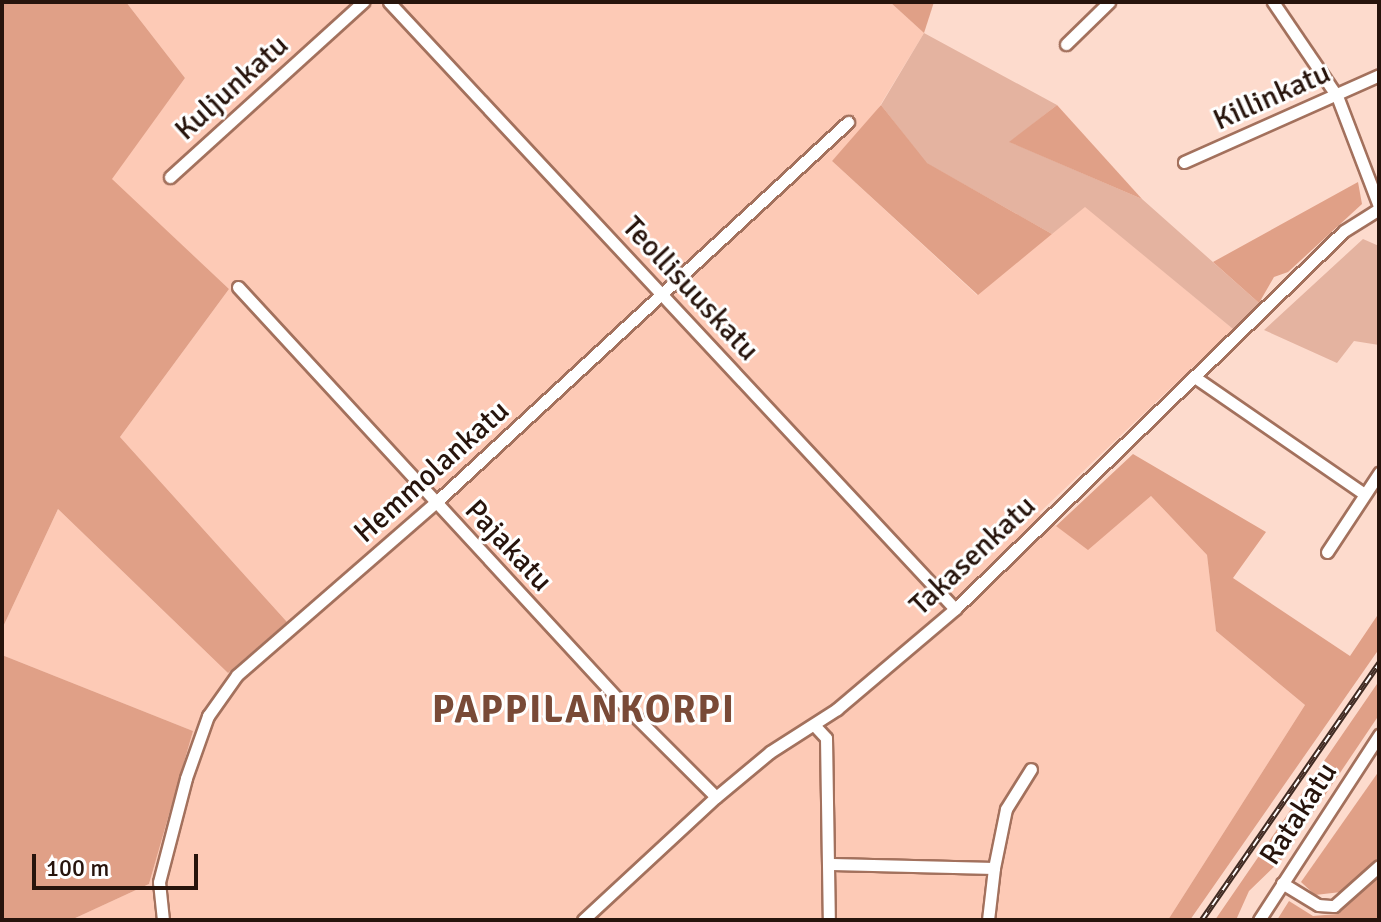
<!DOCTYPE html>
<html>
<head>
<meta charset="utf-8">
<style>
	body { margin:0 }
	#map { position:relative; width:1381px; height:922px; overflow:hidden; background:#fddbcd; font-family:Signika,sans-serif }
	div>[style] { position:absolute }
	.built>* { inset:0; background:#fdcab6 }
	.green>* { inset:0; background:#e4b3a0 }
	.forest>* { inset:0; background:#e0a087 }
	.roads { filter:drop-shadow(2px 0 #a3715d) drop-shadow(-2px 0 #a3715d) drop-shadow(0 2px #a3715d) drop-shadow(0 -2px #a3715d) }
	.minor>* { height:11px; margin:-5.5px; padding:0 5.5px; transform-origin:5.5px; border-radius:5.5px; background:#fff }
	.rail>* { height:6px; margin-top:-3px; transform-origin:0; background:repeating-linear-gradient(90deg,#fff 0 9px,#402b23 0 18px); box-sizing:border-box; border-block:2px solid #402b23 }
	span { translate:-50% -50%; white-space:nowrap; text-align:center; line-height:1.15; -webkit-text-stroke:6px #fff; paint-order:stroke }
	.street-label { font-size:30px; color:#27140c }
	.district-label { font-size:38px; color:#794a37; font-weight:700; letter-spacing:2px }
	.frame { position:absolute; inset:0; border:4px solid #27140c; pointer-events:none }
	.scale { position:absolute; left:32px; top:854px; width:166px; height:36px; box-sizing:border-box; border:4px solid #27140c; border-top:0; padding-left:10px; font-size:24px; line-height:28px; white-space:nowrap; color:#27140c; -webkit-text-stroke:6px #fff; paint-order:stroke }
</style>
</head>
<body>
<div id="map">
	<div class="built">
		<div style="clip-path:polygon(126px 2px,890px 2px,924px 33px,870px 122px,832px 161px,977px 295px,1085px 206px,1233px 329px,1039px 513px,1088px 549px,1151px 496px,1207px 555px,1216px 631px,1305px 705px,1168px 920px,71px 920px,149px 884px,193px 731px,2px 655px,2px 629px,58px 509px,228px 673px,287px 622px,120px 437px,229px 289px,111px 179px,185px 78px)"></div>
	</div>
	<div class="green">
		<div style="clip-path:polygon(924px 33px,1057px 105px,1010px 142px,1142px 199px,1259px 303px,1233px 329px,1085px 207px,1052px 234px,926px 163px,881px 105px)"></div>
		<div style="clip-path:polygon(1363px 239px,1379px 246px,1379px 345px,1354px 341px,1337px 363px,1264px 330px)"></div>
	</div>
	<div class="forest">
		<div style="clip-path:polygon(2px 2px,126px 2px,185px 78px,112px 179px,229px 289px,120px 437px,287px 622px,228px 673px,58px 509px,2px 629px)"></div>
		<div style="clip-path:polygon(890px 2px,934px 2px,924px 33px)"></div>
		<div style="clip-path:polygon(881px 105px,927px 163px,1052px 234px,978px 295px,832px 161px)"></div>
		<div style="clip-path:polygon(1057px 105px,1142px 199px,1009px 142px)"></div>
		<div style="clip-path:polygon(1358px 182px,1362px 204px,1288px 272px,1274px 277px,1259px 303px,1213px 262px)"></div>
		<div style="clip-path:polygon(1133px 454px,1266px 532px,1233px 578px,1350px 656px,1379px 613px,1379px 649px,1190px 920px,1168px 920px,1305px 705px,1216px 631px,1207px 555px,1151px 496px,1088px 550px,1056px 526px)"></div>
		<div style="clip-path:polygon(2px 655px,193px 731px,149px 884px,71px 920px,2px 920px)"></div>
		<div style="clip-path:polygon(1379px 681px,1379px 715px,1282px 859px,1249px 891px,1236px 920px,1215px 920px)"></div>
		<div style="clip-path:polygon(1379px 771px,1379px 860px,1341px 892px,1315px 895px,1301px 882px)"></div>
		<div style="clip-path:polygon(1379px 876px,1379px 920px,1277px 920px,1289px 901px,1313px 916px,1337px 914px)"></div>
	</div>
	<div class="roads">
		<div class="minor">
			<div style="left:389px;top:2px;width:830px;rotate:47deg"></div>
			<div style="left:1273px;top:2px;width:114px;rotate:55.8deg"></div>
			<div style="left:1337px;top:96px;width:118px;rotate:69.1deg"></div>
			<div style="left:1066px;top:44px;width:60px;rotate:-44.3deg"></div>
			<div style="left:1184px;top:162px;width:214px;rotate:-24deg"></div>
			<div style="left:170px;top:177px;width:261px;rotate:-42.2deg"></div>
			<div style="left:238px;top:287px;width:558px;rotate:47.33deg"></div>
			<div style="left:616px;top:697px;width:141px;rotate:45deg"></div>
			<div style="left:1196px;top:378px;width:204px;rotate:34.6deg"></div>
			<div style="left:1327px;top:552px;width:95px;rotate:-56.6deg"></div>
			<div style="left:815px;top:726px;width:16px;rotate:47deg"></div>
			<div style="left:826px;top:738px;width:182px;rotate:89.1deg"></div>
			<div style="left:832px;top:864px;width:162px;rotate:1.4deg"></div>
			<div style="left:994px;top:868px;width:60px;rotate:-78.5deg"></div>
			<div style="left:1006px;top:809px;width:47px;rotate:-58deg"></div>
			<div style="left:1282px;top:883px;width:42px;rotate:31.4deg"></div>
			<div style="left:1318px;top:905px;width:16px;rotate:4deg"></div>
			<div style="left:1334px;top:906px;width:60px;rotate:-41.6deg"></div>
			<div style="left:163px;top:920px;width:38px;rotate:-96deg"></div>
			<div style="left:159px;top:882px;width:107px;rotate:-75.4deg"></div>
			<div style="left:186px;top:778px;width:66px;rotate:-70.5deg"></div>
			<div style="left:208px;top:716px;width:50px;rotate:-54.7deg"></div>
			<div style="left:237px;top:675px;width:262px;rotate:-41deg"></div>
			<div style="left:435px;top:503px;width:562px;rotate:-42.69deg"></div>
			<div style="left:583px;top:920px;width:181px;rotate:-42.8deg"></div>
			<div style="left:716px;top:797px;width:70px;rotate:-39.8deg"></div>
			<div style="left:770px;top:752px;width:80px;rotate:-32.7deg"></div>
			<div style="left:837px;top:709px;width:155px;rotate:-40.3deg"></div>
			<div style="left:955px;top:609px;width:542px;rotate:-44.18deg"></div>
			<div style="left:1344px;top:231px;width:41px;rotate:-32.2deg"></div>
			<div style="left:988px;top:920px;width:52px;rotate:-83.4deg"></div>
			<div style="left:1259px;top:920px;width:221px;rotate:-57deg"></div>
		</div>
	</div>
	<div class="rail">
		<div style="left:1202px;top:920px;width:312px;rotate:-55.4deg"></div>
	</div>
	<div class="street-label">
		<span style="left:232px;top:88px;rotate:-42deg">Kuljunkatu</span>
		<span style="left:1272px;top:97px;rotate:-24deg">Killinkatu</span>
		<span style="left:690px;top:289px;rotate:47deg">Teollisuuskatu</span>
		<span style="left:432px;top:472px;rotate:-42deg">Hemmolankatu</span>
		<span style="left:508px;top:546px;rotate:47deg">Pajakatu</span>
		<span style="left:973px;top:556px;rotate:-43deg">Takasenkatu</span>
		<span style="left:1299px;top:814px;rotate:-57deg">Ratakatu</span>
	</div>
	<div class="district-label">
		<span style="left:584px;top:710px">PAPPILANKORPI</span>
	</div>
	<div class="frame"></div>
	<div class="scale">100 m</div>
</div>
</body>
</html>
